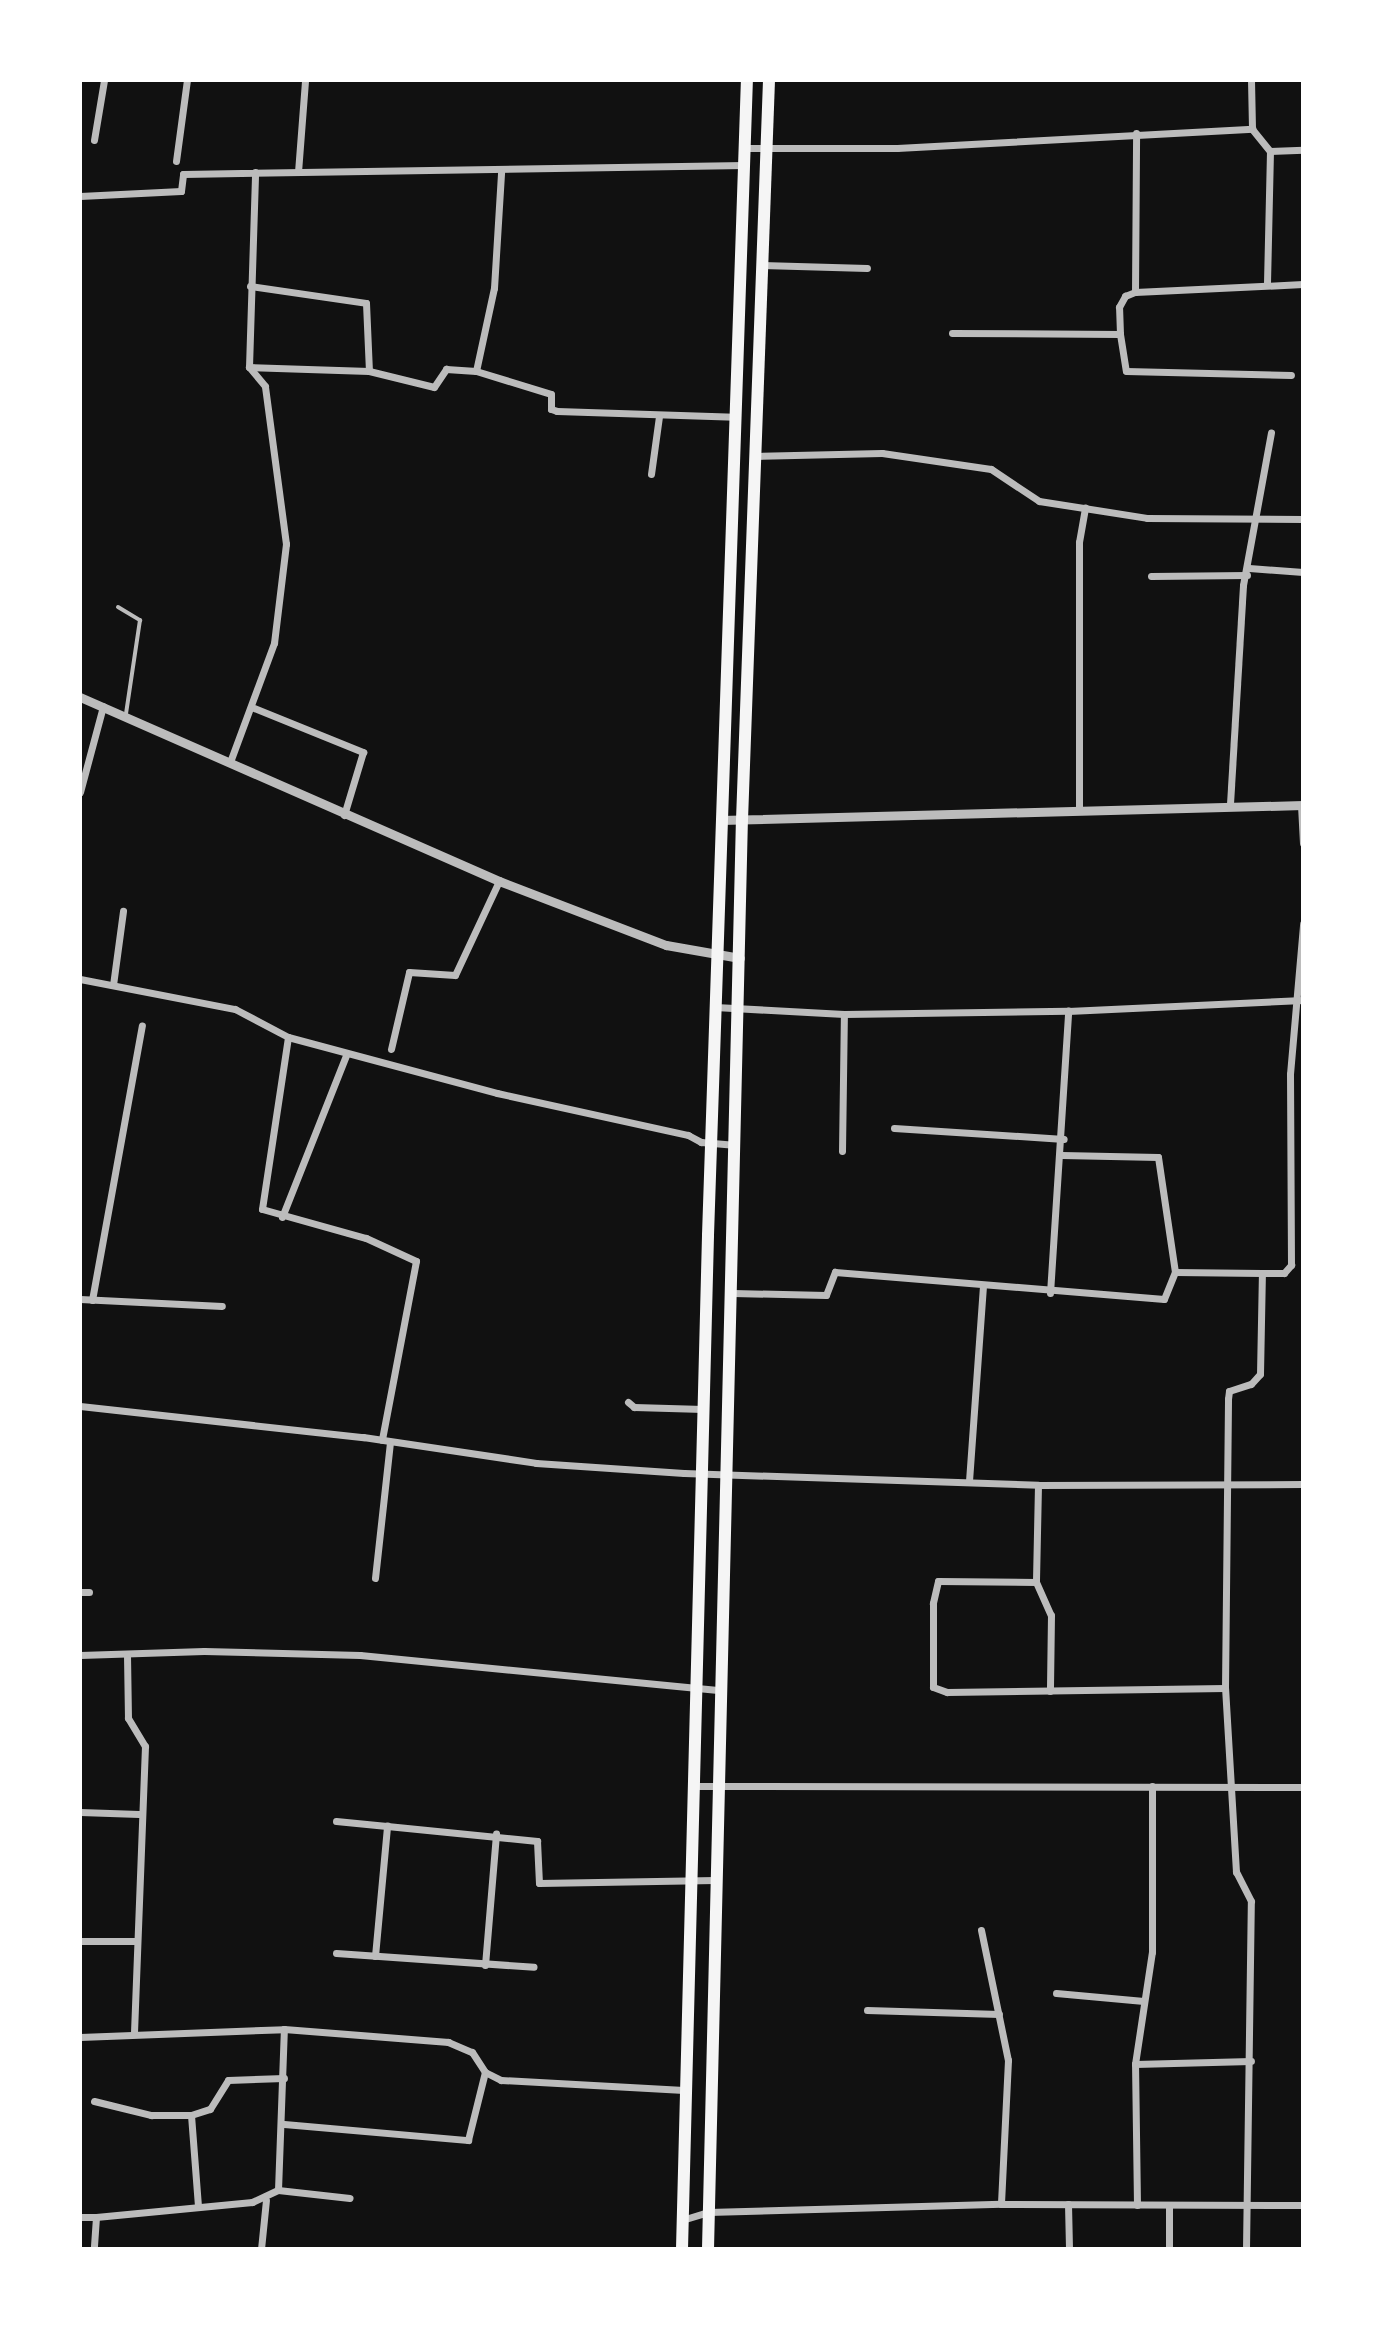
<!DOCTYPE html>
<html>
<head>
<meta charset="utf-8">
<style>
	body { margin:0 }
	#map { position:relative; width:1383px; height:2329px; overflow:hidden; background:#111; font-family:Jost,sans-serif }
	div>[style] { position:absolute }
	.service>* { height:4px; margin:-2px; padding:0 2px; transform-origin:2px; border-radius:2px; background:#bcbcbc }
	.minor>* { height:7px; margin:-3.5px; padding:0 3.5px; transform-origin:3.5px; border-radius:3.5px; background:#bcbcbc }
	.tertiary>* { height:9px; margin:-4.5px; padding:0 4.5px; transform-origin:4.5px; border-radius:4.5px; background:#bcbcbc }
	.primary>* { height:12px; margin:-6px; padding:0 6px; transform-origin:6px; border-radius:6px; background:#f5f5f5 }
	span { translate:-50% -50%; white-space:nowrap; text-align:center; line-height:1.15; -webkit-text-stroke:6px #fff; paint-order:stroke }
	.frame { position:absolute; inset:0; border:82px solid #fff; pointer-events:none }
</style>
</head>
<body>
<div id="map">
	<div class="service">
		<div style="left:118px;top:607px;width:26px;rotate:31deg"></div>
		<div style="left:140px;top:620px;width:95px;rotate:98.5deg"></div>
	</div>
	<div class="minor">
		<div style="left:1251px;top:80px;width:49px;rotate:88.8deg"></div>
		<div style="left:1252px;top:129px;width:28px;rotate:51deg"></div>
		<div style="left:1270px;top:151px;width:133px;rotate:91.3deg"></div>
		<div style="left:94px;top:140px;width:61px;rotate:-80.5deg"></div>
		<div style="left:746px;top:148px;width:151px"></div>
		<div style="left:897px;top:148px;width:356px;rotate:-3.1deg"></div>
		<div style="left:1270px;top:151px;width:33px;rotate:-2deg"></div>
		<div style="left:176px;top:161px;width:82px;rotate:-82.3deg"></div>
		<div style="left:298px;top:172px;width:92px;rotate:-85.6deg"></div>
		<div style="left:80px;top:196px;width:101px;rotate:-2.8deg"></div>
		<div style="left:181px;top:191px;width:17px;rotate:-83deg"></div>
		<div style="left:183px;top:174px;width:561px;rotate:-0.92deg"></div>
		<div style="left:762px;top:265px;width:105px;rotate:1.6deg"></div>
		<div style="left:250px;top:286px;width:117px;rotate:8.3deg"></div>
		<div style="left:366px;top:303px;width:68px;rotate:87.5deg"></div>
		<div style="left:1135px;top:292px;width:159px;rotate:-89.6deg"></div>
		<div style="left:952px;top:333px;width:168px;rotate:0.3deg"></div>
		<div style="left:1120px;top:334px;width:27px;rotate:-92deg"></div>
		<div style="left:1119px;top:307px;width:13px;rotate:-61deg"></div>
		<div style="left:1125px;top:296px;width:11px;rotate:-22deg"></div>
		<div style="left:1135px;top:292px;width:168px;rotate:-2.7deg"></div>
		<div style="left:1120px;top:334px;width:37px;rotate:81deg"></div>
		<div style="left:1126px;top:371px;width:165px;rotate:1.4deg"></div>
		<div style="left:249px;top:367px;width:120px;rotate:1.9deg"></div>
		<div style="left:369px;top:371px;width:67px;rotate:13.8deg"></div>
		<div style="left:434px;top:387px;width:22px;rotate:-56deg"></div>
		<div style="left:446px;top:369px;width:30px;rotate:4deg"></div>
		<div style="left:476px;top:371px;width:78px;rotate:17deg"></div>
		<div style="left:551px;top:394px;width:15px;rotate:90deg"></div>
		<div style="left:551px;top:409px;width:6px;rotate:18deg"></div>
		<div style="left:557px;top:411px;width:177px;rotate:1.9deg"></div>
		<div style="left:476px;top:371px;width:85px;rotate:-77.8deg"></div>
		<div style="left:494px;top:288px;width:116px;rotate:-86.5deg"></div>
		<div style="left:754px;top:456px;width:128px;rotate:-1.3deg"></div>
		<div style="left:882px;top:453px;width:110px;rotate:8.4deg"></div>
		<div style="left:991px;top:469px;width:58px;rotate:33.7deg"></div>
		<div style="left:1039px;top:501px;width:109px;rotate:8.9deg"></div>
		<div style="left:1147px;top:518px;width:156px;rotate:0.4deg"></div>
		<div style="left:651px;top:474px;width:59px;rotate:-82.1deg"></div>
		<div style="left:1249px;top:568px;width:54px;rotate:4.2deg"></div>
		<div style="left:1151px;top:576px;width:96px;rotate:-0.6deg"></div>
		<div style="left:254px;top:708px;width:118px;rotate:22deg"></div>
		<div style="left:363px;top:752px;width:66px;rotate:106.8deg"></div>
		<div style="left:230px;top:762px;width:127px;rotate:-69.7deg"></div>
		<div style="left:274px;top:643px;width:100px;rotate:-83.1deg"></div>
		<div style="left:286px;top:544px;width:159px;rotate:-97.6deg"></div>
		<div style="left:265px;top:386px;width:25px;rotate:-130deg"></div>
		<div style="left:249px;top:367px;width:195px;rotate:-88.2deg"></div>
		<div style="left:80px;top:792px;width:89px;rotate:-75deg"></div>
		<div style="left:1230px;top:804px;width:219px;rotate:-86.6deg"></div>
		<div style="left:1243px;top:585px;width:155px;rotate:-79.6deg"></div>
		<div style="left:1301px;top:805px;width:38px;rotate:87deg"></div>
		<div style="left:1079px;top:807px;width:265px;rotate:-90deg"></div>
		<div style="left:1079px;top:542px;width:35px;rotate:-80deg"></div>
		<div style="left:80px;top:979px;width:158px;rotate:11deg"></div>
		<div style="left:235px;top:1009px;width:60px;rotate:27.8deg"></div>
		<div style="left:288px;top:1037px;width:216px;rotate:15deg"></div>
		<div style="left:497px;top:1093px;width:196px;rotate:12.4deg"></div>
		<div style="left:688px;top:1135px;width:15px;rotate:28deg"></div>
		<div style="left:701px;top:1142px;width:35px;rotate:5deg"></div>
		<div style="left:113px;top:985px;width:75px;rotate:-82.3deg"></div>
		<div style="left:715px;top:1007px;width:129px;rotate:3.1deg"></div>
		<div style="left:844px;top:1014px;width:224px;rotate:-0.8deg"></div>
		<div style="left:1068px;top:1011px;width:235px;rotate:-2.7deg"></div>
		<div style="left:288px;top:1037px;width:174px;rotate:98.6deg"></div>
		<div style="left:262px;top:1209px;width:108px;rotate:15.6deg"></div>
		<div style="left:366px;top:1238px;width:55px;rotate:24.7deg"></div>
		<div style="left:416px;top:1261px;width:182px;rotate:100.8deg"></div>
		<div style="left:391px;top:1049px;width:79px;rotate:-76.8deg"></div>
		<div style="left:409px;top:972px;width:46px;rotate:3.7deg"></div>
		<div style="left:455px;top:975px;width:104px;rotate:-64.9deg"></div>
		<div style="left:894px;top:1128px;width:170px;rotate:3.7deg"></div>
		<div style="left:842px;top:1151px;width:137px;rotate:-89.2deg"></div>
		<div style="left:1062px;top:1155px;width:96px;rotate:1.2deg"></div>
		<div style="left:1158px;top:1157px;width:116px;rotate:81.6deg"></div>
		<div style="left:282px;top:1217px;width:176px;rotate:-68.4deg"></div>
		<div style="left:733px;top:1293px;width:93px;rotate:1.2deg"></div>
		<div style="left:826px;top:1295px;width:25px;rotate:-69deg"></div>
		<div style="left:835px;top:1272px;width:330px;rotate:4.7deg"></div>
		<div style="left:1164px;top:1299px;width:29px;rotate:-68deg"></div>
		<div style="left:1175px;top:1272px;width:87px;rotate:0.7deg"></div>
		<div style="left:1050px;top:1293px;width:283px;rotate:-86.3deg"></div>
		<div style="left:80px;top:1299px;width:142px;rotate:2.8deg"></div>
		<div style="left:92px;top:1300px;width:279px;rotate:-79.7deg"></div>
		<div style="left:628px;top:1402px;width:8px;rotate:40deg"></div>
		<div style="left:634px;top:1407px;width:69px;rotate:1.7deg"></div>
		<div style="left:80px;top:1406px;width:285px;rotate:6.3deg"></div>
		<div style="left:363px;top:1437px;width:175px;rotate:8.5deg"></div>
		<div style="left:536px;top:1463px;width:148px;rotate:3.9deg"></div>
		<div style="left:684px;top:1473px;width:354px;rotate:1.9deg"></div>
		<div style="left:1038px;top:1485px;width:265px;rotate:-0.2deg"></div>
		<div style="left:969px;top:1481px;width:194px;rotate:-85.9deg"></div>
		<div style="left:1038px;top:1485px;width:97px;rotate:91.2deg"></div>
		<div style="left:1036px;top:1582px;width:36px;rotate:66deg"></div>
		<div style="left:1051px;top:1615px;width:76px;rotate:90.8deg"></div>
		<div style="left:375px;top:1578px;width:137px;rotate:-83.7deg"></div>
		<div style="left:1036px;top:1582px;width:98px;rotate:-179.4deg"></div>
		<div style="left:938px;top:1581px;width:23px;rotate:103deg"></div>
		<div style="left:933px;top:1603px;width:84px;rotate:90deg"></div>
		<div style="left:933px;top:1687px;width:15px;rotate:20deg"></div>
		<div style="left:947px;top:1692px;width:278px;rotate:-0.8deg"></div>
		<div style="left:80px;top:1592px;width:9px"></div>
		<div style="left:80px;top:1655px;width:124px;rotate:-1.8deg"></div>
		<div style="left:204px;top:1651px;width:156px;rotate:1.5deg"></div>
		<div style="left:360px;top:1655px;width:362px;rotate:5.6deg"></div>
		<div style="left:127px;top:1655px;width:63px;rotate:89.1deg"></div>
		<div style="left:128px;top:1718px;width:33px;rotate:59deg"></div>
		<div style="left:145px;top:1746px;width:287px;rotate:92.2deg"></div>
		<div style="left:693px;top:1786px;width:610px;rotate:0.09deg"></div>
		<div style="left:80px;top:1812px;width:59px;rotate:1.9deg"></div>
		<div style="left:336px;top:1821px;width:51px;rotate:5.6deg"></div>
		<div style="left:981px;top:1930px;width:133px;rotate:78.3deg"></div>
		<div style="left:1008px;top:2060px;width:144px;rotate:92.8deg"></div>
		<div style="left:80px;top:1941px;width:54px"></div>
		<div style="left:336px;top:1953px;width:198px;rotate:4deg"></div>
		<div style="left:375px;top:1956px;width:131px;rotate:-84.7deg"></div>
		<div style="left:387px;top:1826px;width:151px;rotate:5.7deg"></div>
		<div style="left:537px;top:1841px;width:42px;rotate:87.3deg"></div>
		<div style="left:539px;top:1883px;width:176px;rotate:-1deg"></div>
		<div style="left:485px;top:1965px;width:132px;rotate:-85.2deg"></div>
		<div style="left:1056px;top:1993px;width:88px;rotate:5.2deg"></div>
		<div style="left:867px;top:2010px;width:132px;rotate:1.7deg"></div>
		<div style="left:80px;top:2037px;width:204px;rotate:-2.2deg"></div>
		<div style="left:1135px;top:2064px;width:116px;rotate:-1.5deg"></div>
		<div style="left:94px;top:2101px;width:59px;rotate:13.8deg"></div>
		<div style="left:151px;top:2115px;width:40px"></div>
		<div style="left:191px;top:2115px;width:20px;rotate:-18deg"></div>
		<div style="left:210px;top:2109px;width:34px;rotate:-58deg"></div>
		<div style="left:228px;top:2080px;width:56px;rotate:-2deg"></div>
		<div style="left:191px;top:2115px;width:91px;rotate:85.6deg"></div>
		<div style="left:284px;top:2124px;width:185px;rotate:5deg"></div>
		<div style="left:468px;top:2140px;width:70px;rotate:-76deg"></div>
		<div style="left:278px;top:2190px;width:72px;rotate:6.3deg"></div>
		<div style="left:1068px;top:2204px;width:45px;rotate:88.7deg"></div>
		<div style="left:1137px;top:2205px;width:141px;rotate:-90.8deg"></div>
		<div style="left:1135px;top:2064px;width:113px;rotate:-81.4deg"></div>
		<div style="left:1152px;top:1952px;width:166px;rotate:-90deg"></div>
		<div style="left:80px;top:2217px;width:16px"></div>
		<div style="left:96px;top:2217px;width:32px;rotate:94deg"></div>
		<div style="left:96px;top:2217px;width:157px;rotate:-5.5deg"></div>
		<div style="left:252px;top:2202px;width:29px;rotate:-25deg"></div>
		<div style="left:278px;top:2190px;width:161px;rotate:-87.9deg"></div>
		<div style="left:284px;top:2029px;width:165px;rotate:4.5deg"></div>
		<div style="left:448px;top:2042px;width:26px;rotate:23deg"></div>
		<div style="left:472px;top:2052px;width:24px;rotate:57deg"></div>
		<div style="left:485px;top:2072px;width:18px;rotate:27deg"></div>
		<div style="left:501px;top:2080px;width:183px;rotate:3.1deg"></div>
		<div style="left:682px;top:2220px;width:27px;rotate:-17deg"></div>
		<div style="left:708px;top:2212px;width:293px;rotate:-1.6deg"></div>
		<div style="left:1001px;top:2204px;width:302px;rotate:0.2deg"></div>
		<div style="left:261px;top:2249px;width:49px;rotate:-84.2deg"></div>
		<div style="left:1169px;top:2249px;width:44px;rotate:-90deg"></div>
		<div style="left:1246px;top:2249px;width:348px;rotate:-89.2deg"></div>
		<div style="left:1251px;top:1901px;width:33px;rotate:-117deg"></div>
		<div style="left:1236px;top:1872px;width:184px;rotate:-93.4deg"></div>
		<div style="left:1225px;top:1688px;width:289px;rotate:-89.4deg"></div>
		<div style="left:1228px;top:1399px;width:8px;rotate:-83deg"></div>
		<div style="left:1229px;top:1391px;width:23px;rotate:-18deg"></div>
		<div style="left:1251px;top:1384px;width:13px;rotate:-48deg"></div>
		<div style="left:1260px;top:1374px;width:101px;rotate:-88.9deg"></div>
		<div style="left:1262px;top:1273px;width:22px"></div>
		<div style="left:1284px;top:1273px;width:11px;rotate:-49deg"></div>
		<div style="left:1291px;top:1265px;width:191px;rotate:-90.3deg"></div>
		<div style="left:1290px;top:1074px;width:151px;rotate:-85deg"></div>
	</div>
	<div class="tertiary">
		<div style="left:80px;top:697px;width:458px;rotate:23.7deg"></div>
		<div style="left:499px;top:881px;width:179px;rotate:21deg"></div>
		<div style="left:666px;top:945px;width:75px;rotate:10deg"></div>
		<div style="left:720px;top:820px;width:583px;rotate:-1.47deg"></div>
	</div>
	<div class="primary">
		<div style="left:682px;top:2249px;width:1014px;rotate:-88.53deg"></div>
		<div style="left:708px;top:1235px;width:1156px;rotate:-88.07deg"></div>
		<div style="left:708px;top:2249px;width:1429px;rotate:-88.64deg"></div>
		<div style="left:742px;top:820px;width:740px;rotate:-87.91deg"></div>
	</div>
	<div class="frame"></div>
</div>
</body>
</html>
